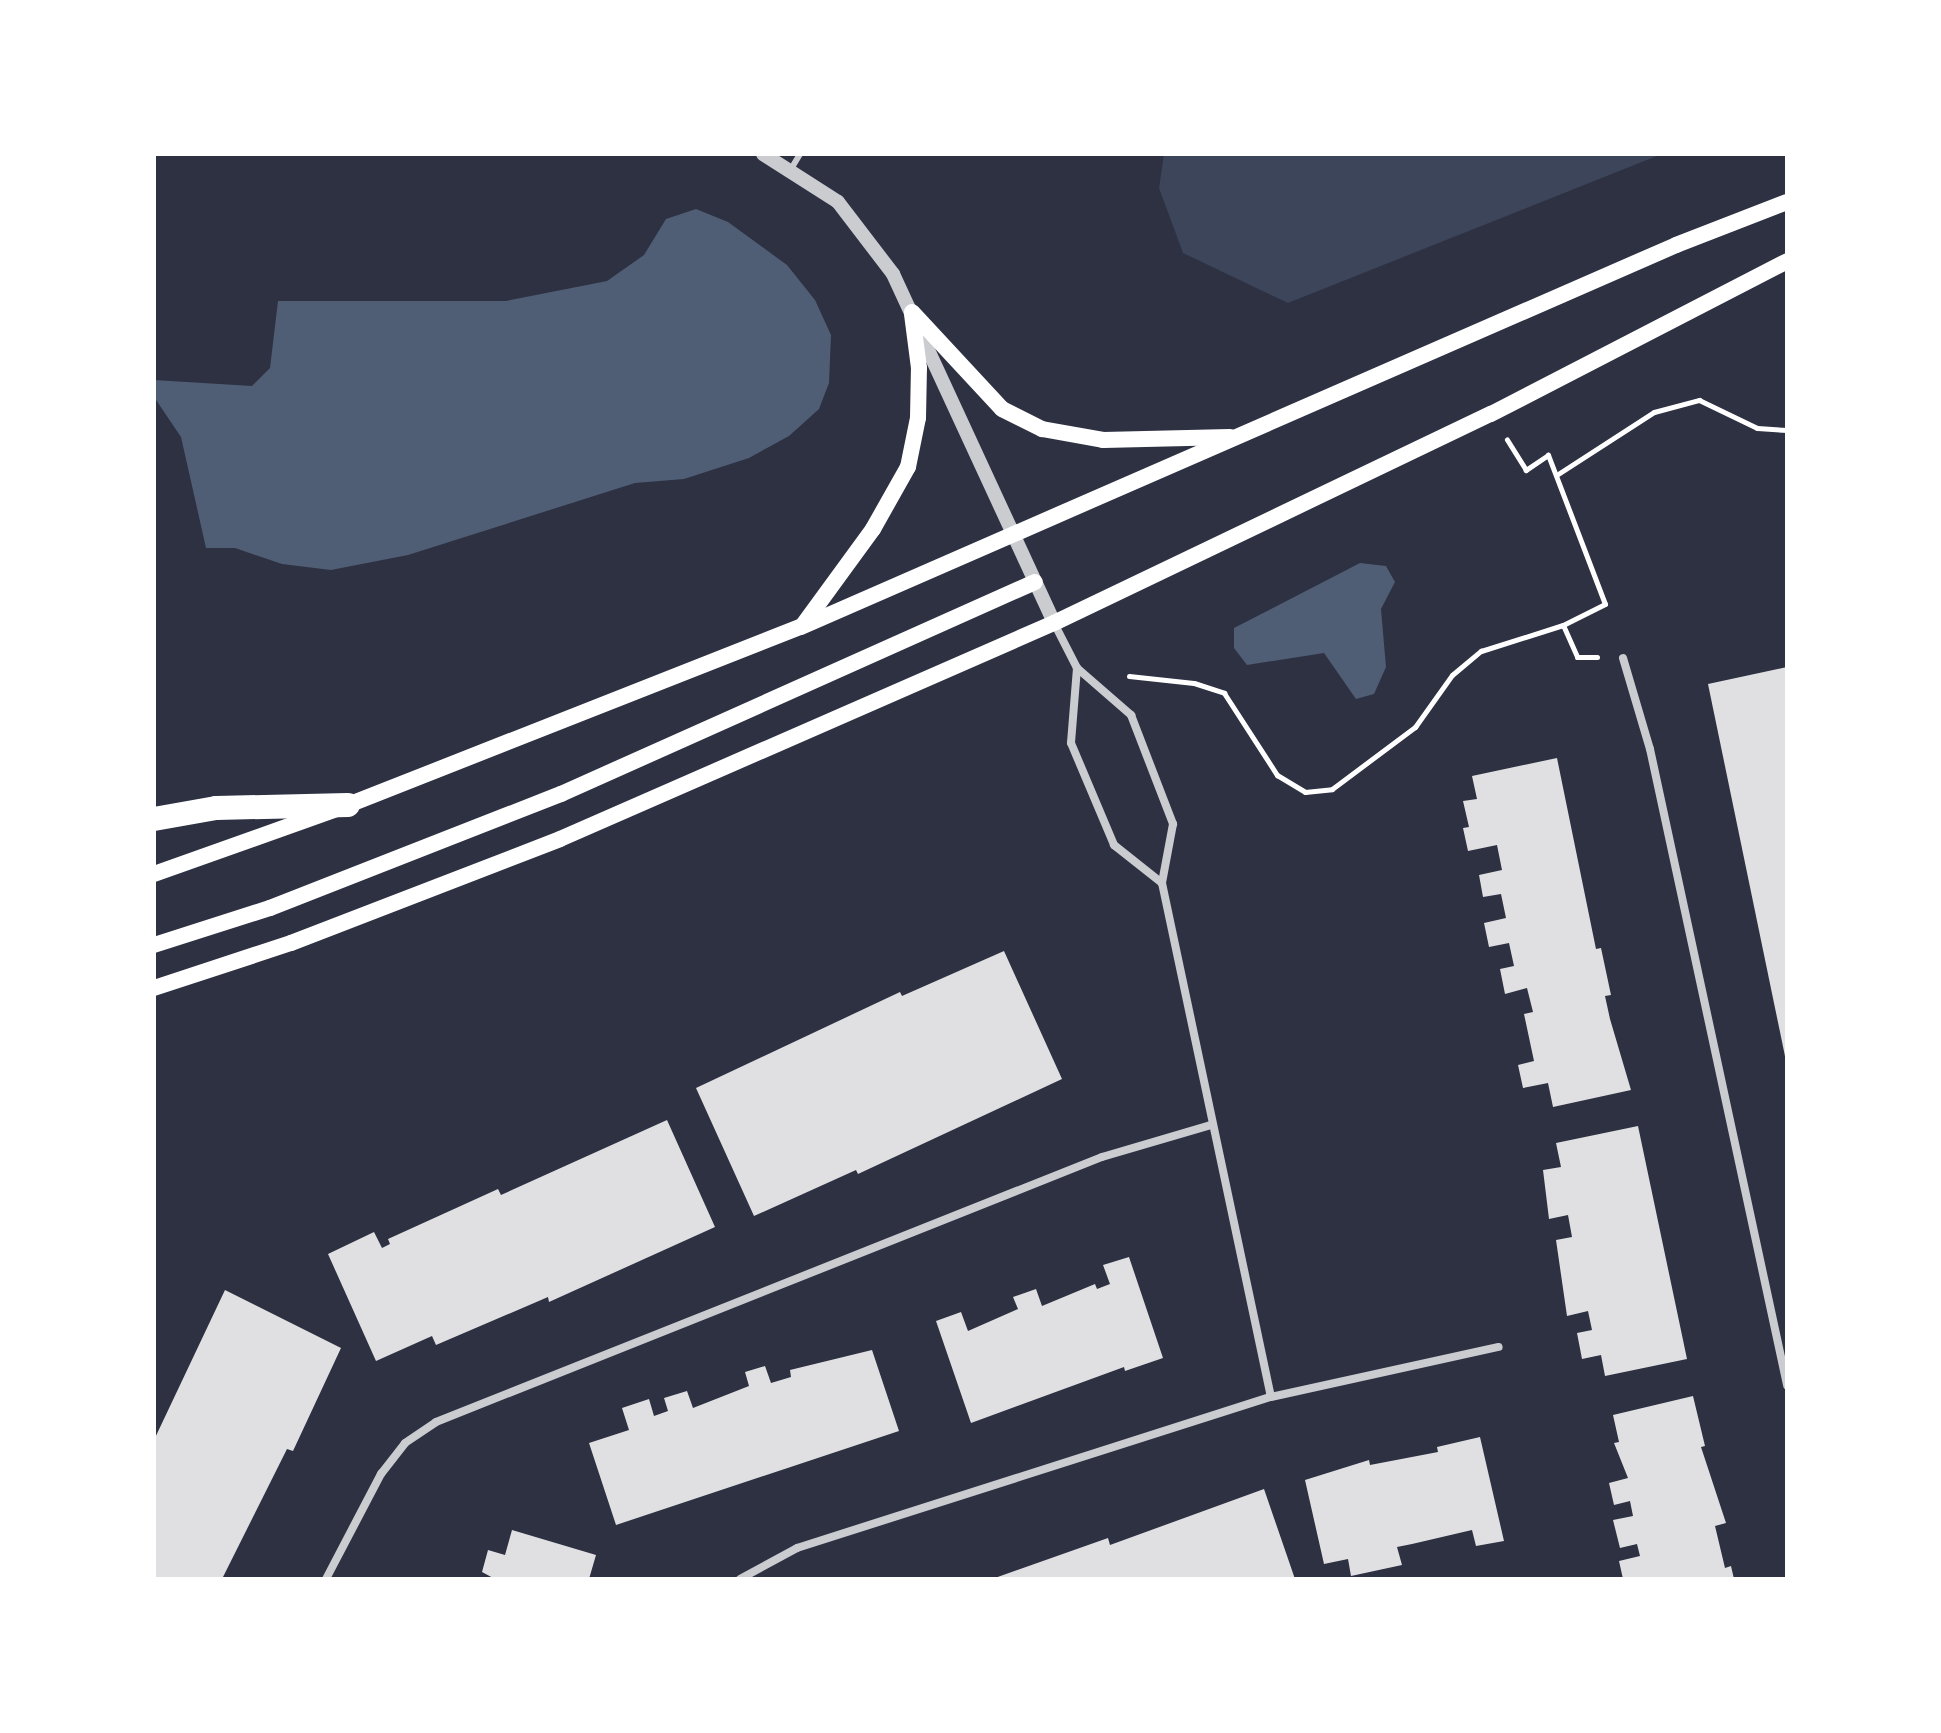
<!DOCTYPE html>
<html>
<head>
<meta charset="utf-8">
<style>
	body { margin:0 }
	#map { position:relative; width:1941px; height:1733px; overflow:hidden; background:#2d3142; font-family:"Titillium Web",sans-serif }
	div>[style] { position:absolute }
	.green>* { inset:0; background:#3c4559 }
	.water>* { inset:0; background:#4f5d75 }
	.building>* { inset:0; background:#e0e0e3 }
	.path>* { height:5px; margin:-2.5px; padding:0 2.5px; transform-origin:2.5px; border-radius:2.5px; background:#fff }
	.service>* { height:6px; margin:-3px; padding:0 3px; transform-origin:3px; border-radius:3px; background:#caccd0 }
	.minor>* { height:8px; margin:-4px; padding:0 4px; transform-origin:4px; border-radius:4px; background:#caccd0 }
	.tertiary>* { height:14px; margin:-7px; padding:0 7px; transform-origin:7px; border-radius:7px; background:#caccd0 }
	.secondary>* { height:16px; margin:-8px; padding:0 8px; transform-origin:8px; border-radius:8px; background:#fff }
	.motorway>* { height:24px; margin:-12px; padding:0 12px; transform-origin:12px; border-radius:12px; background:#fff }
	span { translate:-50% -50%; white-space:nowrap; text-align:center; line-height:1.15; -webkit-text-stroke:6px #fff; paint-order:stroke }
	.frame { position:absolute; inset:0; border:156px solid #fff; pointer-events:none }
</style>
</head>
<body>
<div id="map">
	<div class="green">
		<div style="clip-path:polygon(1164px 154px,1662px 154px,1288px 303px,1183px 253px,1159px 188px)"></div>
	</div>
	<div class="water">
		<div style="clip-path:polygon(696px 209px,728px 222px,787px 265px,815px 300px,831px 335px,829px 383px,819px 409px,789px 436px,749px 458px,684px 479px,635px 483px,408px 555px,331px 570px,282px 564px,235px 548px,206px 548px,181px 437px,154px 397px,154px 380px,252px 386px,270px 368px,278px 301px,506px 301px,607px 281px,644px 255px,666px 219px)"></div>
		<div style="clip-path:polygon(1360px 563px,1386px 566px,1395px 582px,1381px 609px,1386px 667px,1374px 694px,1356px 699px,1324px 653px,1247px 665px,1234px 648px,1234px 628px)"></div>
	</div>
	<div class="building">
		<div style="clip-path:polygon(1787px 667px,1787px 1061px,1786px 1061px,1708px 684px)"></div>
		<div style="clip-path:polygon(1557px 758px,1596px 949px,1601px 948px,1611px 995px,1605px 996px,1610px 1019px,1631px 1090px,1553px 1107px,1548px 1083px,1523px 1088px,1518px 1065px,1534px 1061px,1524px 1014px,1533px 1012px,1527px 988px,1505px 994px,1500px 969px,1514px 966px,1509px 943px,1489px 947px,1484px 923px,1506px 918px,1501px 894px,1483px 897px,1479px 875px,1502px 870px,1497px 845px,1468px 851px,1463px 828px,1469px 827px,1463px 801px,1477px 799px,1472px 776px)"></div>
		<div style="clip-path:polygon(1004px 951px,1062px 1079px,858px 1174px,856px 1170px,754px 1216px,696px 1088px,900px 992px,902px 996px)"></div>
		<div style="clip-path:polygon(667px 1120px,715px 1227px,549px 1302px,548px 1297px,436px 1345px,432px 1336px,376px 1361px,328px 1254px,374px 1232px,382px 1248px,390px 1244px,388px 1239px,498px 1189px,501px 1195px)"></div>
		<div style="clip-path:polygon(1638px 1126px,1687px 1359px,1605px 1376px,1601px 1355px,1582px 1359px,1577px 1333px,1592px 1330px,1588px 1311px,1567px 1316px,1556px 1240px,1572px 1237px,1568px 1215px,1549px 1219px,1543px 1170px,1561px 1167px,1556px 1143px)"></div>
		<div style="clip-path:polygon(1129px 1257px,1163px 1358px,1125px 1371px,1124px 1367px,971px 1423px,936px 1321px,961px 1312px,968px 1331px,1018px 1309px,1013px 1297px,1036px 1289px,1042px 1306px,1095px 1284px,1097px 1289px,1110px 1284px,1103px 1265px)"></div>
		<div style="clip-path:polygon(225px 1290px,341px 1348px,293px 1451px,287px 1449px,222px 1579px,154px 1579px,154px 1440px)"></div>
		<div style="clip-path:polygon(872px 1350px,899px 1431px,616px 1525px,589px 1443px,629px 1430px,622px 1408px,649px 1399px,654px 1416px,668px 1411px,664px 1398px,687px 1391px,693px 1408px,749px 1386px,745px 1372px,765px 1366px,771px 1383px,791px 1377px,790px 1370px)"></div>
		<div style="clip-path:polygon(1693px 1396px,1705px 1446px,1701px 1447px,1726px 1523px,1715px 1526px,1725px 1568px,1731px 1566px,1734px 1579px,1623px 1579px,1619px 1561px,1640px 1556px,1637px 1544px,1620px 1548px,1613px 1520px,1633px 1516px,1630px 1501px,1614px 1505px,1609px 1483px,1628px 1478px,1614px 1443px,1619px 1442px,1613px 1415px)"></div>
		<div style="clip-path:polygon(1480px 1437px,1504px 1541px,1476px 1546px,1472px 1530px,1412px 1544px,1397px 1547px,1402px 1565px,1351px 1576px,1348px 1559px,1324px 1564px,1305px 1480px,1369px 1460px,1370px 1465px,1438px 1452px,1437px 1447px)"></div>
		<div style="clip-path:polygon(1264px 1489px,1295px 1579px,992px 1579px,1108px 1538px,1110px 1545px)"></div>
		<div style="clip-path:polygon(512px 1530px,596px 1555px,589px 1579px,495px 1579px,482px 1572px,488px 1550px,505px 1555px)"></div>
	</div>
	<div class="path">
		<div style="left:1558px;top:474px;width:114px;rotate:-32.9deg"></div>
		<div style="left:1654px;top:412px;width:47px;rotate:-14.9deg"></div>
		<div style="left:1699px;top:400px;width:64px;rotate:25.8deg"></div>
		<div style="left:1757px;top:428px;width:30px;rotate:4deg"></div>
		<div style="left:1563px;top:625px;width:35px;rotate:66deg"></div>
		<div style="left:1577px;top:657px;width:20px"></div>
		<div style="left:1129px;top:676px;width:65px;rotate:6.1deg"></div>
		<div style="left:1194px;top:683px;width:32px;rotate:18deg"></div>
		<div style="left:1224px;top:693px;width:98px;rotate:57.1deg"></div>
		<div style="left:1277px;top:775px;width:33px;rotate:31deg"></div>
		<div style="left:1305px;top:792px;width:27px;rotate:-6deg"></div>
		<div style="left:1332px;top:789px;width:104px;rotate:-36.8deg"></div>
		<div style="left:1415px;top:727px;width:64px;rotate:-54.6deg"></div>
		<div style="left:1452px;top:675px;width:38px;rotate:-40deg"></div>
		<div style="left:1481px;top:651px;width:86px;rotate:-17.6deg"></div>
		<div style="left:1563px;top:625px;width:47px;rotate:-26.6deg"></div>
		<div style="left:1605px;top:604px;width:160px;rotate:-110.9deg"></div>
		<div style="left:1548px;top:455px;width:27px;rotate:146deg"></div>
		<div style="left:1526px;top:470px;width:36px;rotate:-122deg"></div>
	</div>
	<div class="service">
		<div style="left:791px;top:169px;width:17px;rotate:-59deg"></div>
	</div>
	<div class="minor">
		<div style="left:1054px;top:623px;width:51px;rotate:62.9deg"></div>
		<div style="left:1077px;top:668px;width:72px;rotate:41deg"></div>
		<div style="left:1131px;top:715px;width:117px;rotate:68.9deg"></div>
		<div style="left:1173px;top:824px;width:60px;rotate:100.6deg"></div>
		<div style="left:1162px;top:883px;width:525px;rotate:78.03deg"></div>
		<div style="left:1623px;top:658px;width:95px;rotate:73.5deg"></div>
		<div style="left:1650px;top:749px;width:651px;rotate:77.84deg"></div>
		<div style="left:1077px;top:668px;width:75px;rotate:94.6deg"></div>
		<div style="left:1071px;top:743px;width:111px;rotate:67.1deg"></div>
		<div style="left:1114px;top:845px;width:61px;rotate:38.4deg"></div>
		<div style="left:326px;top:1579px;width:119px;rotate:-62.4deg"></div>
		<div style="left:381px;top:1474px;width:39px;rotate:-52deg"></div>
		<div style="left:405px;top:1443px;width:37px;rotate:-34deg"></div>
		<div style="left:436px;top:1422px;width:717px;rotate:-21.7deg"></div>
		<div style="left:1102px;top:1157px;width:114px;rotate:-16.4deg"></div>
		<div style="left:740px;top:1579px;width:65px;rotate:-28.5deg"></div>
		<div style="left:797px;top:1548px;width:497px;rotate:-17.7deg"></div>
		<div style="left:1271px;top:1397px;width:233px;rotate:-12.4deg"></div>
	</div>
	<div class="tertiary">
		<div style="left:763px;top:154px;width:89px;rotate:32.6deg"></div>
		<div style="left:838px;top:202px;width:91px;rotate:52.6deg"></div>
		<div style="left:893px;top:274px;width:384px;rotate:65.2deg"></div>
	</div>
	<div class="secondary">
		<div style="left:912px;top:312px;width:132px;rotate:47.1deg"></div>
		<div style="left:1002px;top:409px;width:45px;rotate:26.6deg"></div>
		<div style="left:1042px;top:429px;width:62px;rotate:10.2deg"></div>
		<div style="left:1103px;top:440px;width:127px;rotate:-1.4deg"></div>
		<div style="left:803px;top:625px;width:119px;rotate:-53.9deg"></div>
		<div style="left:873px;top:529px;width:71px;rotate:-60.6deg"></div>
		<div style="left:908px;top:467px;width:50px;rotate:-78.5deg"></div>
		<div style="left:918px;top:418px;width:50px;rotate:-88.9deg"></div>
		<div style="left:919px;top:368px;width:54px;rotate:-97.4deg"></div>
		<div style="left:154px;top:874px;width:206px;rotate:-19.6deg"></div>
		<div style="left:348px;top:805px;width:487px;rotate:-21.5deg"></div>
		<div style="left:801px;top:627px;width:955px;rotate:-23.58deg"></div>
		<div style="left:1676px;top:245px;width:119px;rotate:-21.2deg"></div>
		<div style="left:154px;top:945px;width:122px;rotate:-17.7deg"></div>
		<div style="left:270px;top:908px;width:313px;rotate:-21.4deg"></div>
		<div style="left:561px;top:794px;width:519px;rotate:-24.1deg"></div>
		<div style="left:154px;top:988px;width:144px;rotate:-18.2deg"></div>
		<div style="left:291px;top:943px;width:288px;rotate:-21.1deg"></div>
		<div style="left:560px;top:839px;width:539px;rotate:-23.62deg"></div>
		<div style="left:1054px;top:623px;width:484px;rotate:-25.6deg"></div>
		<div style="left:1491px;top:414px;width:333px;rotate:-27.3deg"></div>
	</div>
	<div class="motorway">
		<div style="left:154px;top:819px;width:63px;rotate:-10.1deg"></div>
		<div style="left:216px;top:808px;width:132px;rotate:-1.3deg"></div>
	</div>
	<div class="frame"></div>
</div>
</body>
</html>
